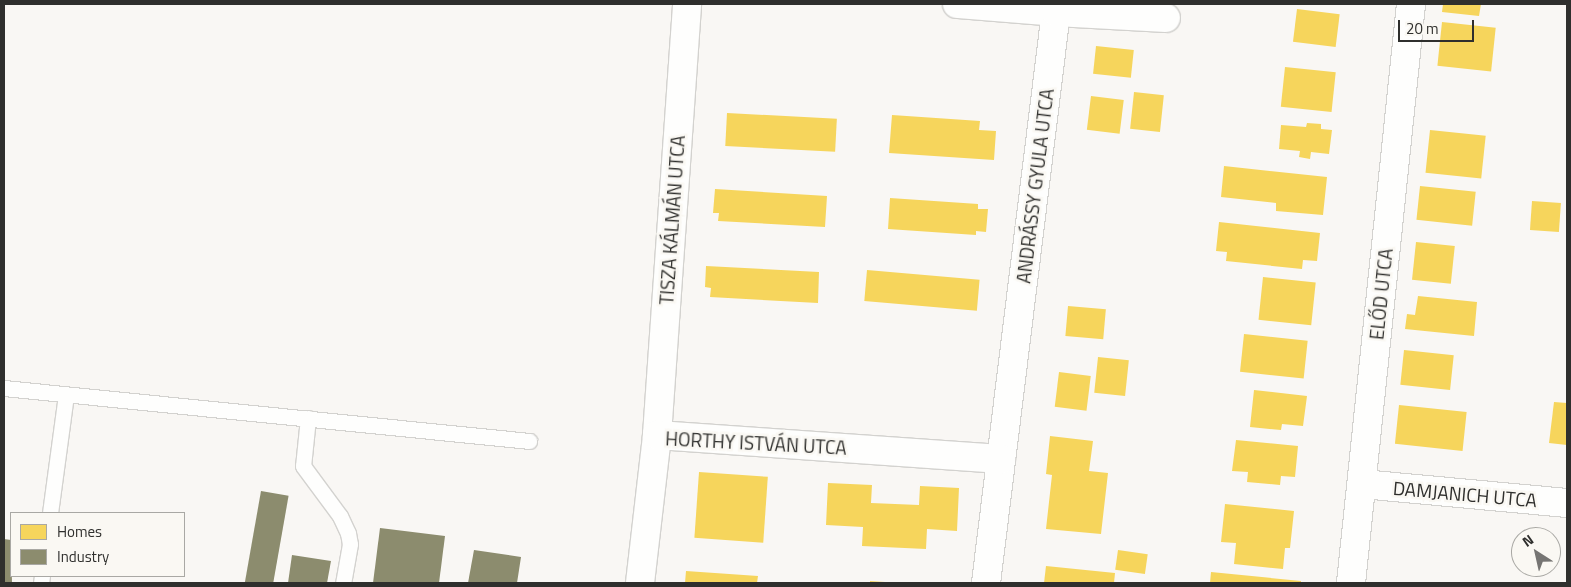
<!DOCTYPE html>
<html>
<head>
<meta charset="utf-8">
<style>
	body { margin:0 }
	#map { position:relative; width:1571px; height:587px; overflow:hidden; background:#f9f7f4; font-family:"Titillium Web",sans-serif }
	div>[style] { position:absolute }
	.homes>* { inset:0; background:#f6d55c; transform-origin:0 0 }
	.industry>* { inset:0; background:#8c8c6e; transform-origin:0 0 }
	.roads { filter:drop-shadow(1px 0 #d3d2cf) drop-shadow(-1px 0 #d3d2cf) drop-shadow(0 1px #d3d2cf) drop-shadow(0 -1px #d3d2cf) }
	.lane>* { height:15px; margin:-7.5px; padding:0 7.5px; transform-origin:7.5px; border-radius:7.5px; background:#fefefd }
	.street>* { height:28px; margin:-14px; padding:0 14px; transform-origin:14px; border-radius:14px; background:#fefefd }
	span { translate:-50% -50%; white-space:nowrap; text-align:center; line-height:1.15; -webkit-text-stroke:5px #faf8f3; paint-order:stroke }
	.street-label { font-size:19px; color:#2f2f2d }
	.frame { position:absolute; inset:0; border:5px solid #2f2f2d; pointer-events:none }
	.legend { position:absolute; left:10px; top:512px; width:175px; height:65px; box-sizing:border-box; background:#faf8f3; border:1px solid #a9a8a4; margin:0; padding:6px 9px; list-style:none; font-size:15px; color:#2f2f2d }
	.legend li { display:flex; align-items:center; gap:10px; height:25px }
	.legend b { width:25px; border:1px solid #a9a8a4 }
	.north { position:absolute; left:1511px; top:527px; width:50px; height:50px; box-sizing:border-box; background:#faf8f3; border:1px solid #a9a8a4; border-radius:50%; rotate:325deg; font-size:14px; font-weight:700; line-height:20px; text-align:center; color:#2f2f2d }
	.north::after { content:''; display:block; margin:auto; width:18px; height:22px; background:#767573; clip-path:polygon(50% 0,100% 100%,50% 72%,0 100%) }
	.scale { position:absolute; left:1398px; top:20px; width:76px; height:22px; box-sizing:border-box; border:2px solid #2f2f2d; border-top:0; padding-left:6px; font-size:15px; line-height:18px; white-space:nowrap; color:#2f2f2d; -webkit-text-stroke:4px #faf8f3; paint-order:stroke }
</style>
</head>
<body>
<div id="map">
	<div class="homes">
		<div style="clip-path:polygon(1443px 4px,1481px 4px,1479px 16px,1442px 12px)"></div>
		<div style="left:1297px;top:9px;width:43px;height:33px;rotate:7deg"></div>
		<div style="left:1442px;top:22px;width:54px;height:44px;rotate:6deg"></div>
		<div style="left:1096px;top:46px;width:38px;height:28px;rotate:6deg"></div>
		<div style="left:1285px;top:67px;width:51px;height:40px;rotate:6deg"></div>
		<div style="left:1134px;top:92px;width:30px;height:37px;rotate:6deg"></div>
		<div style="left:1091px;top:96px;width:33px;height:34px;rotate:7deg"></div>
		<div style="left:727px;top:113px;width:110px;height:33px;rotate:3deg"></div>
		<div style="clip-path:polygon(892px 115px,980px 121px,979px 130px,996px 131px,994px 160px,889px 153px)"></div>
		<div style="clip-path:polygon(1307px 123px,1321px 124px,1321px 129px,1332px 130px,1329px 154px,1311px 152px,1310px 159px,1299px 157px,1300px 151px,1279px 149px,1281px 125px,1306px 127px)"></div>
		<div style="left:1430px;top:130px;width:56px;height:43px;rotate:6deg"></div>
		<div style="clip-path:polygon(1224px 166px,1327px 177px,1323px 215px,1276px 211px,1276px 203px,1221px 197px)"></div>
		<div style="left:1420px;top:186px;width:56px;height:34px;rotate:6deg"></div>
		<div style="clip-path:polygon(715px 189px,827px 196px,825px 227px,718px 221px,719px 213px,713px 213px)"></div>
		<div style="clip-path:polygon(890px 198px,978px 204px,978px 209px,988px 209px,986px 232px,976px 231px,976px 235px,888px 229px)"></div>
		<div style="left:1532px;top:201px;width:29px;height:29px;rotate:4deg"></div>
		<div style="clip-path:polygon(1219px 222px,1320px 233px,1317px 261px,1303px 260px,1302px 269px,1226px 261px,1227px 252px,1216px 251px)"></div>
		<div style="left:1416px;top:242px;width:39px;height:38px;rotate:6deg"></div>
		<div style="clip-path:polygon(706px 266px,819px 272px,818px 303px,710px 297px,711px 288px,705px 287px)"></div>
		<div style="left:867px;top:270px;width:113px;height:31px;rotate:5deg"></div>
		<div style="left:1263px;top:277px;width:53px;height:43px;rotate:6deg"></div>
		<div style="clip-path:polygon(1418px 296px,1477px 302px,1474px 336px,1405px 329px,1407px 314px,1415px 315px)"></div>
		<div style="left:1068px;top:306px;width:38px;height:30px;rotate:5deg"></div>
		<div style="left:1244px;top:334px;width:64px;height:38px;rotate:6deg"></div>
		<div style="left:1404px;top:350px;width:50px;height:35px;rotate:6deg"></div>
		<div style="left:1098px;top:357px;width:31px;height:36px;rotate:6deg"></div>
		<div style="left:1059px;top:372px;width:32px;height:35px;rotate:7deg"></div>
		<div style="clip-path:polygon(1254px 390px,1307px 396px,1303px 426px,1282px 424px,1281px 430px,1250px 427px)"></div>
		<div style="clip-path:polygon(1554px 402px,1567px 403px,1567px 445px,1549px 443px)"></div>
		<div style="left:1399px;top:405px;width:68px;height:39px;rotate:6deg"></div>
		<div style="clip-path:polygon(1050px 436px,1093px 441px,1089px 471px,1108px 473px,1101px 534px,1046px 529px,1052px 475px,1046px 474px)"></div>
		<div style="clip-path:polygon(1236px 440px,1298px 446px,1295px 477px,1281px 476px,1280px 485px,1247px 482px,1248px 472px,1232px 471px)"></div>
		<div style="left:699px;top:472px;width:69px;height:66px;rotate:4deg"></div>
		<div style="clip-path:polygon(828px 483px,872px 485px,871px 503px,919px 505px,920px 486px,959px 488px,957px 531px,927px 529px,926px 549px,862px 546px,863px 527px,826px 525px)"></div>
		<div style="clip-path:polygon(1225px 504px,1294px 511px,1290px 548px,1285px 548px,1283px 569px,1234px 564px,1236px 543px,1221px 542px)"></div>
		<div style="left:1118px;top:550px;width:30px;height:20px;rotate:8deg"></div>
		<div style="clip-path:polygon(1046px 566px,1115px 573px,1114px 583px,1044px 583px)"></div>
		<div style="clip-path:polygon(686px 571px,758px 576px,757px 583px,685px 583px)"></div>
		<div style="clip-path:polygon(1211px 572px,1301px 581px,1301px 583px,1210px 583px)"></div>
		<div style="clip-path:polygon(870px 581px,885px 582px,885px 583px,870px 583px)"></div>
	</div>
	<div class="industry">
		<div style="left:261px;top:491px;width:28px;height:94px;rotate:10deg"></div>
		<div style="clip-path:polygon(380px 528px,445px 536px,439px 583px,373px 583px)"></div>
		<div style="clip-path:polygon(4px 539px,11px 540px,12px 583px,4px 583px)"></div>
		<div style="clip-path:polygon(474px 550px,521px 557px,517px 583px,468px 583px)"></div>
		<div style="clip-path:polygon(292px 555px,331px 561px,327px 583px,288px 583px)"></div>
	</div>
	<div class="roads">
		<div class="lane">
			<div style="left:4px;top:388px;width:528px;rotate:5.76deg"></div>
			<div style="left:308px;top:418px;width:48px;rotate:95.9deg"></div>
			<div style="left:303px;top:466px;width:62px;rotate:53.5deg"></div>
			<div style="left:340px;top:516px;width:19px;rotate:65deg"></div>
			<div style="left:348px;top:533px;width:11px;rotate:80deg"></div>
			<div style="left:350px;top:544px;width:40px;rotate:100deg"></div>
			<div style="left:50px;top:513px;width:120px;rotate:-82.3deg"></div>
			<div style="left:41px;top:583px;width:7px;rotate:-82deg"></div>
		</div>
		<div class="street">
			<div style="left:957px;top:4px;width:99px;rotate:4.6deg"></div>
			<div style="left:1056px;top:12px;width:575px;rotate:96.99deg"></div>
			<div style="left:1056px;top:12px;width:110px;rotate:3.1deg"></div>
			<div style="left:657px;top:435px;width:432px;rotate:-86deg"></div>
			<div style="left:1362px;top:484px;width:206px;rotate:5.3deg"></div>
			<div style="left:640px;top:583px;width:149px;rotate:-83.4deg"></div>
			<div style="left:657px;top:435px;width:345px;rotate:4deg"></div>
			<div style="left:1351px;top:583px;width:582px;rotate:-84.08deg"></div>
		</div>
	</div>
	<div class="street-label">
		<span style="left:1035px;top:186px;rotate:-83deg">ANDRÁSSY GYULA UTCA</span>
		<span style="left:672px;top:220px;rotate:-86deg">TISZA KÁLMÁN UTCA</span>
		<span style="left:1381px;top:294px;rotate:-84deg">ELŐD UTCA</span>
		<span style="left:756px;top:443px;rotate:3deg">HORTHY ISTVÁN UTCA</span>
		<span style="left:1465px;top:494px;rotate:5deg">DAMJANICH UTCA</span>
	</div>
	<div class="frame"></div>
	<ul class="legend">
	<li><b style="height:14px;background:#f6d55c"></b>Homes</li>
	<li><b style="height:14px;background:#8c8c6e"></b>Industry</li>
	</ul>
	<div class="north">N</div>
	<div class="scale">20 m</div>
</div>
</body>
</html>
